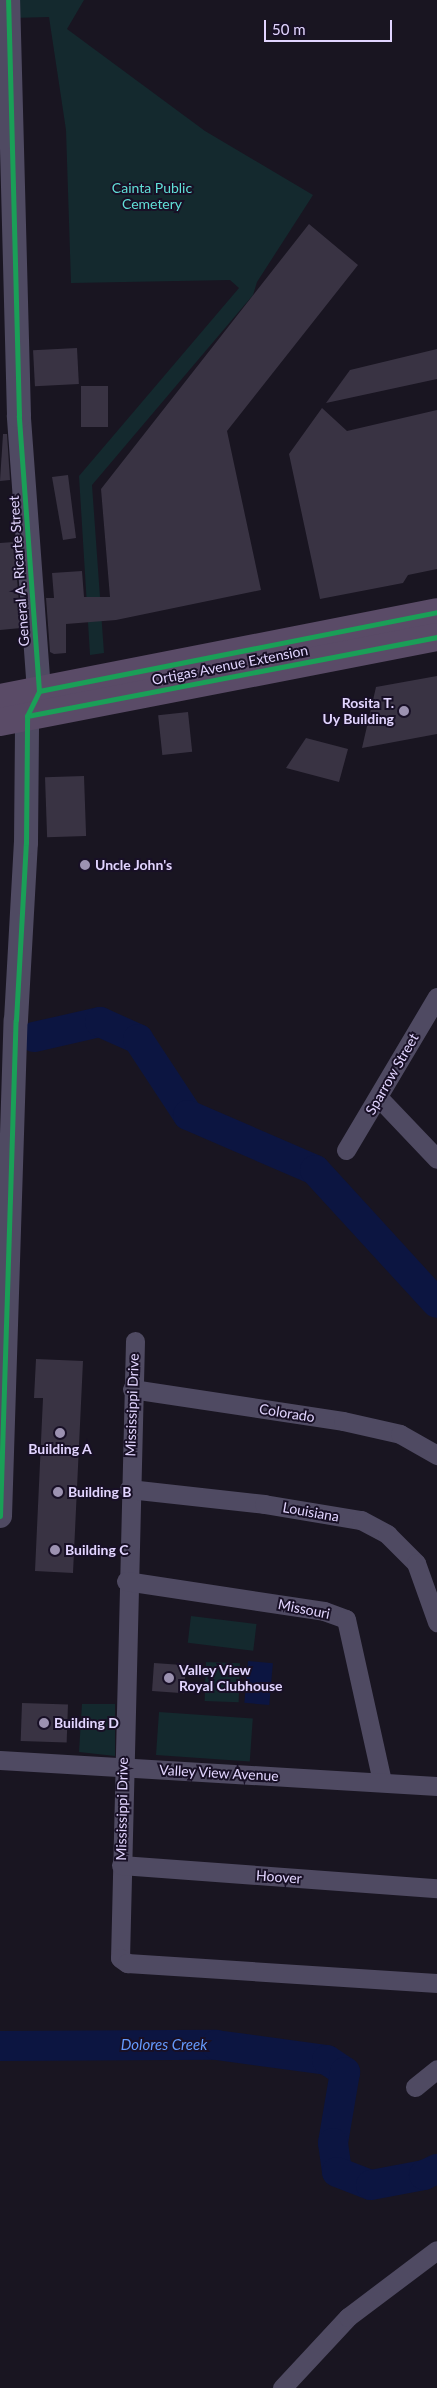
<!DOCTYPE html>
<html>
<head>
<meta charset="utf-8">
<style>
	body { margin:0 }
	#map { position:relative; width:437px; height:2388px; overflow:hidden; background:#191521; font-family:Lato,sans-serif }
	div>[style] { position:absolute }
	.green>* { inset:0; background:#14292e; transform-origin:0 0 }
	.water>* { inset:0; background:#0c1541; transform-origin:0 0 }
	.river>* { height:30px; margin:-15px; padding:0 15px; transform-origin:15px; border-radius:15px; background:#0c1541 }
	.building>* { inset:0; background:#393343; transform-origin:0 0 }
	.minor>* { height:19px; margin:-9.5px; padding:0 9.5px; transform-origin:9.5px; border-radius:9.5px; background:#4f4a62 }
	.tertiary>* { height:24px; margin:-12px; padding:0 12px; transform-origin:12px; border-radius:12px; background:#4f4a62 }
	.primary>* { height:28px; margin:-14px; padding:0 14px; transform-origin:14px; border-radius:14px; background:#5a4b67 }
	.cycleway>* { height:5px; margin:-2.5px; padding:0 2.5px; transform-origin:2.5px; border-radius:2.5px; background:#1a9f57 }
	.dots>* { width:14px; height:14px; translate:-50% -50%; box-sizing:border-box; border:2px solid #181026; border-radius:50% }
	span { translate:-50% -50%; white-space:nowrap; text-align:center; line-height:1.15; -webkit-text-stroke:4px #181026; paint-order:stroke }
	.park-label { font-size:14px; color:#61dfd7 }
	.street-label { font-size:14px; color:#e2d5ff }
	.poi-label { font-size:14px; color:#e2d5ff; font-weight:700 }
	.right { translate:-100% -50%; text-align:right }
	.left { translate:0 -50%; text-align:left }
	.water-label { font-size:15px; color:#659afd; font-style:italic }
	.scale { position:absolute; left:264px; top:20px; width:128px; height:22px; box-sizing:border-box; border:2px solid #e2d5ff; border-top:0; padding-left:6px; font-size:15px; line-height:18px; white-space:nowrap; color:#e2d5ff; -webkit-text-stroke:4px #181026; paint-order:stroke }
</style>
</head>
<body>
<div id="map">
	<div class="green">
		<div style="clip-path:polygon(10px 0,84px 0,67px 29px,205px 131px,313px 195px,257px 282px,253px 295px,92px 485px,104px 653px,90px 655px,79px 476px,239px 288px,230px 280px,71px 283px,66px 130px,49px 17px,11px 18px)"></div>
		<div style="left:191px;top:1616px;width:66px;height:27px;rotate:7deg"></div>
		<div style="left:206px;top:1662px;width:34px;height:39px;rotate:2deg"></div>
		<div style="clip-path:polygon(82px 1704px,115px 1704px,115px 1756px,79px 1752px)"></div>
		<div style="left:159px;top:1712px;width:94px;height:43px;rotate:4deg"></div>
	</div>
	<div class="water">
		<div style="left:248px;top:1661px;width:25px;height:42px;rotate:5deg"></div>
	</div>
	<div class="river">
		<div style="left:34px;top:1037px;width:68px;rotate:-12.8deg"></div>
		<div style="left:100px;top:1022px;width:42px;rotate:24.1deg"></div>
		<div style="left:138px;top:1039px;width:91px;rotate:56.7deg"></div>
		<div style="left:188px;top:1115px;width:138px;rotate:23.4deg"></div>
		<div style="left:315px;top:1170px;width:180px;rotate:47.5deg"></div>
		<div style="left:0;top:2046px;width:216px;rotate:-0.3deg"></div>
		<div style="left:216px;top:2045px;width:112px;rotate:7.7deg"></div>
		<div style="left:327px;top:2060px;width:22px;rotate:34deg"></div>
		<div style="left:345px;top:2072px;width:72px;rotate:99.6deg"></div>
		<div style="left:333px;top:2143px;width:29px;rotate:82deg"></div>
		<div style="left:337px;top:2172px;width:36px;rotate:21deg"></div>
		<div style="left:371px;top:2185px;width:54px;rotate:-10.7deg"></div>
		<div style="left:424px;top:2175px;width:14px;rotate:-25deg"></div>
	</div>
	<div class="building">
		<div style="clip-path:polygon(309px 224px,358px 265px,227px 431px,261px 590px,116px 620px,66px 624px,66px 653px,54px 654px,50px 652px,46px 598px,54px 598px,52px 573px,82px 571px,84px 597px,110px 597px,101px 489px)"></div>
		<div style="left:77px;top:348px;width:36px;height:44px;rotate:87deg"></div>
		<div style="clip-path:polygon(437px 349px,437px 379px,326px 403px,350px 370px)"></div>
		<div style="left:81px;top:386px;width:27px;height:41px"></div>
		<div style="clip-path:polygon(322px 408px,347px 431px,437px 410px,437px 569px,408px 575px,403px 583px,320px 599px,289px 454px)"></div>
		<div style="clip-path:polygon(3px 434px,7px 434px,10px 480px,0 481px)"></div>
		<div style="clip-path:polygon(68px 475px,76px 538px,63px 540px,52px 477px)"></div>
		<div style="clip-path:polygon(14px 542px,21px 628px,0 630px,0 543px)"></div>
		<div style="clip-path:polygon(437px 676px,437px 734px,362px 748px,376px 687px)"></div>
		<div style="left:188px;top:712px;width:40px;height:30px;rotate:84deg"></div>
		<div style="clip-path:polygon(306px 738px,348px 749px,339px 782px,286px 768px)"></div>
		<div style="left:84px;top:776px;width:60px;height:39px;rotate:88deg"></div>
		<div style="clip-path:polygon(36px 1359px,83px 1361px,73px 1573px,35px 1571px,43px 1398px,34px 1398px)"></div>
		<div style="left:154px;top:1663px;width:32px;height:28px;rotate:4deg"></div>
		<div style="left:22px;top:1703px;width:46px;height:38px;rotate:2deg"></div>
	</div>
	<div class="minor">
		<div style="left:379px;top:1098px;width:84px;rotate:46.4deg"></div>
		<div style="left:346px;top:1150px;width:178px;rotate:-59.3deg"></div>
		<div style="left:135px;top:1341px;width:617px;rotate:91.39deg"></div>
		<div style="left:120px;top:1958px;width:9px;rotate:36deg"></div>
		<div style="left:127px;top:1963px;width:311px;rotate:3.7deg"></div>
		<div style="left:132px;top:1389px;width:213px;rotate:8.6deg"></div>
		<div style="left:343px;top:1421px;width:58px;rotate:12.8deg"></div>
		<div style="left:400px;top:1434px;width:43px;rotate:29.6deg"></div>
		<div style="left:129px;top:1489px;width:136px;rotate:6.3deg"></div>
		<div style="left:264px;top:1504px;width:98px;rotate:9.4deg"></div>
		<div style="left:361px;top:1520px;width:30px;rotate:28deg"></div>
		<div style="left:387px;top:1534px;width:41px;rotate:45deg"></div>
		<div style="left:416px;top:1563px;width:63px;rotate:70.4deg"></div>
		<div style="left:126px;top:1581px;width:200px;rotate:8.6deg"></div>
		<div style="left:324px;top:1611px;width:23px;rotate:20deg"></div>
		<div style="left:346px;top:1619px;width:167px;rotate:77.5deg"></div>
		<div style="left:0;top:1760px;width:438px;rotate:3.4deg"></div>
		<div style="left:121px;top:1865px;width:317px;rotate:4.2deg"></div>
		<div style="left:415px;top:2087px;width:28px;rotate:-39deg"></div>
		<div style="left:282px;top:2388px;width:97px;rotate:-47.1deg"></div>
		<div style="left:348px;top:2317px;width:111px;rotate:-37deg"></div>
	</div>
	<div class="tertiary">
		<div style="left:0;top:1516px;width:496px;rotate:-88.2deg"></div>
		<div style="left:16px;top:1020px;width:177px;rotate:-86.8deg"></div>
		<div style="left:26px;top:843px;width:127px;rotate:-89.5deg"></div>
		<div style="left:27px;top:716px;width:28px;rotate:-64deg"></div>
		<div style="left:39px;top:691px;width:276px;rotate:-94.2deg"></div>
		<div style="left:19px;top:416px;width:416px;rotate:-91.5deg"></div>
	</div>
	<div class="primary">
		<div style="left:0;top:698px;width:445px;rotate:-11.1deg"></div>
		<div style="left:0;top:722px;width:445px;rotate:-11deg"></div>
	</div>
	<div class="cycleway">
		<div style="left:39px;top:691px;width:406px;rotate:-11.2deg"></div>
		<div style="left:27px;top:716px;width:418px;rotate:-10.9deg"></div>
		<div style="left:0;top:1516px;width:496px;rotate:-88.2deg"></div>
		<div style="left:16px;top:1020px;width:177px;rotate:-86.8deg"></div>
		<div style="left:26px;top:843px;width:127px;rotate:-89.5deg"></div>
		<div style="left:27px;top:716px;width:28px;rotate:-64deg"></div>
		<div style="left:39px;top:691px;width:276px;rotate:-94.2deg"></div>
		<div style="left:19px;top:416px;width:416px;rotate:-91.5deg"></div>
	</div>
	<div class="dots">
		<div style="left:404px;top:711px;background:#9c92b1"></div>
		<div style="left:85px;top:865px;background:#9c92b1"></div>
		<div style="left:60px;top:1433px;background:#9c92b1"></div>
		<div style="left:58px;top:1492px;background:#9c92b1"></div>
		<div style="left:55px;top:1550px;background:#9c92b1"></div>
		<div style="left:169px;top:1678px;background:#9c92b1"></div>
		<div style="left:44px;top:1723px;background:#9c92b1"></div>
	</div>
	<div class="park-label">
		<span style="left:152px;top:196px">Cainta Public<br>Cemetery</span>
	</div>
	<div class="street-label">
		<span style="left:19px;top:571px;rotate:-94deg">General A. Ricarte Street</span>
		<span style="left:230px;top:665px;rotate:-11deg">Ortigas Avenue Extension</span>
		<span style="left:392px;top:1074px;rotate:-60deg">Sparrow Street</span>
		<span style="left:132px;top:1405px;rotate:-88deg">Mississippi Drive</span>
		<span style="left:287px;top:1413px;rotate:9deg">Colorado</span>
		<span style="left:311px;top:1512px;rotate:10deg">Louisiana</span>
		<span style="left:304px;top:1609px;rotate:11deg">Missouri</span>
		<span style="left:219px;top:1773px;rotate:3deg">Valley View Avenue</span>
		<span style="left:122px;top:1809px;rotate:-89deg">Mississippi Drive</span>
		<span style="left:279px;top:1877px;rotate:4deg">Hoover</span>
	</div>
	<div class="poi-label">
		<span class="right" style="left:394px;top:711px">Rosita T.<br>Uy Building</span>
		<span class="left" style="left:95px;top:865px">Uncle John's</span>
		<span style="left:60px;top:1449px">Building A</span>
		<span class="left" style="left:68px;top:1492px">Building B</span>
		<span class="left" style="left:65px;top:1550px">Building C</span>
		<span class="left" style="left:179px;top:1678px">Valley View<br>Royal Clubhouse</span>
		<span class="left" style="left:54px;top:1723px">Building D</span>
	</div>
	<div class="water-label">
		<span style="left:164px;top:2045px">Dolores Creek</span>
	</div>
	<div class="scale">50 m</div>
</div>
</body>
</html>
